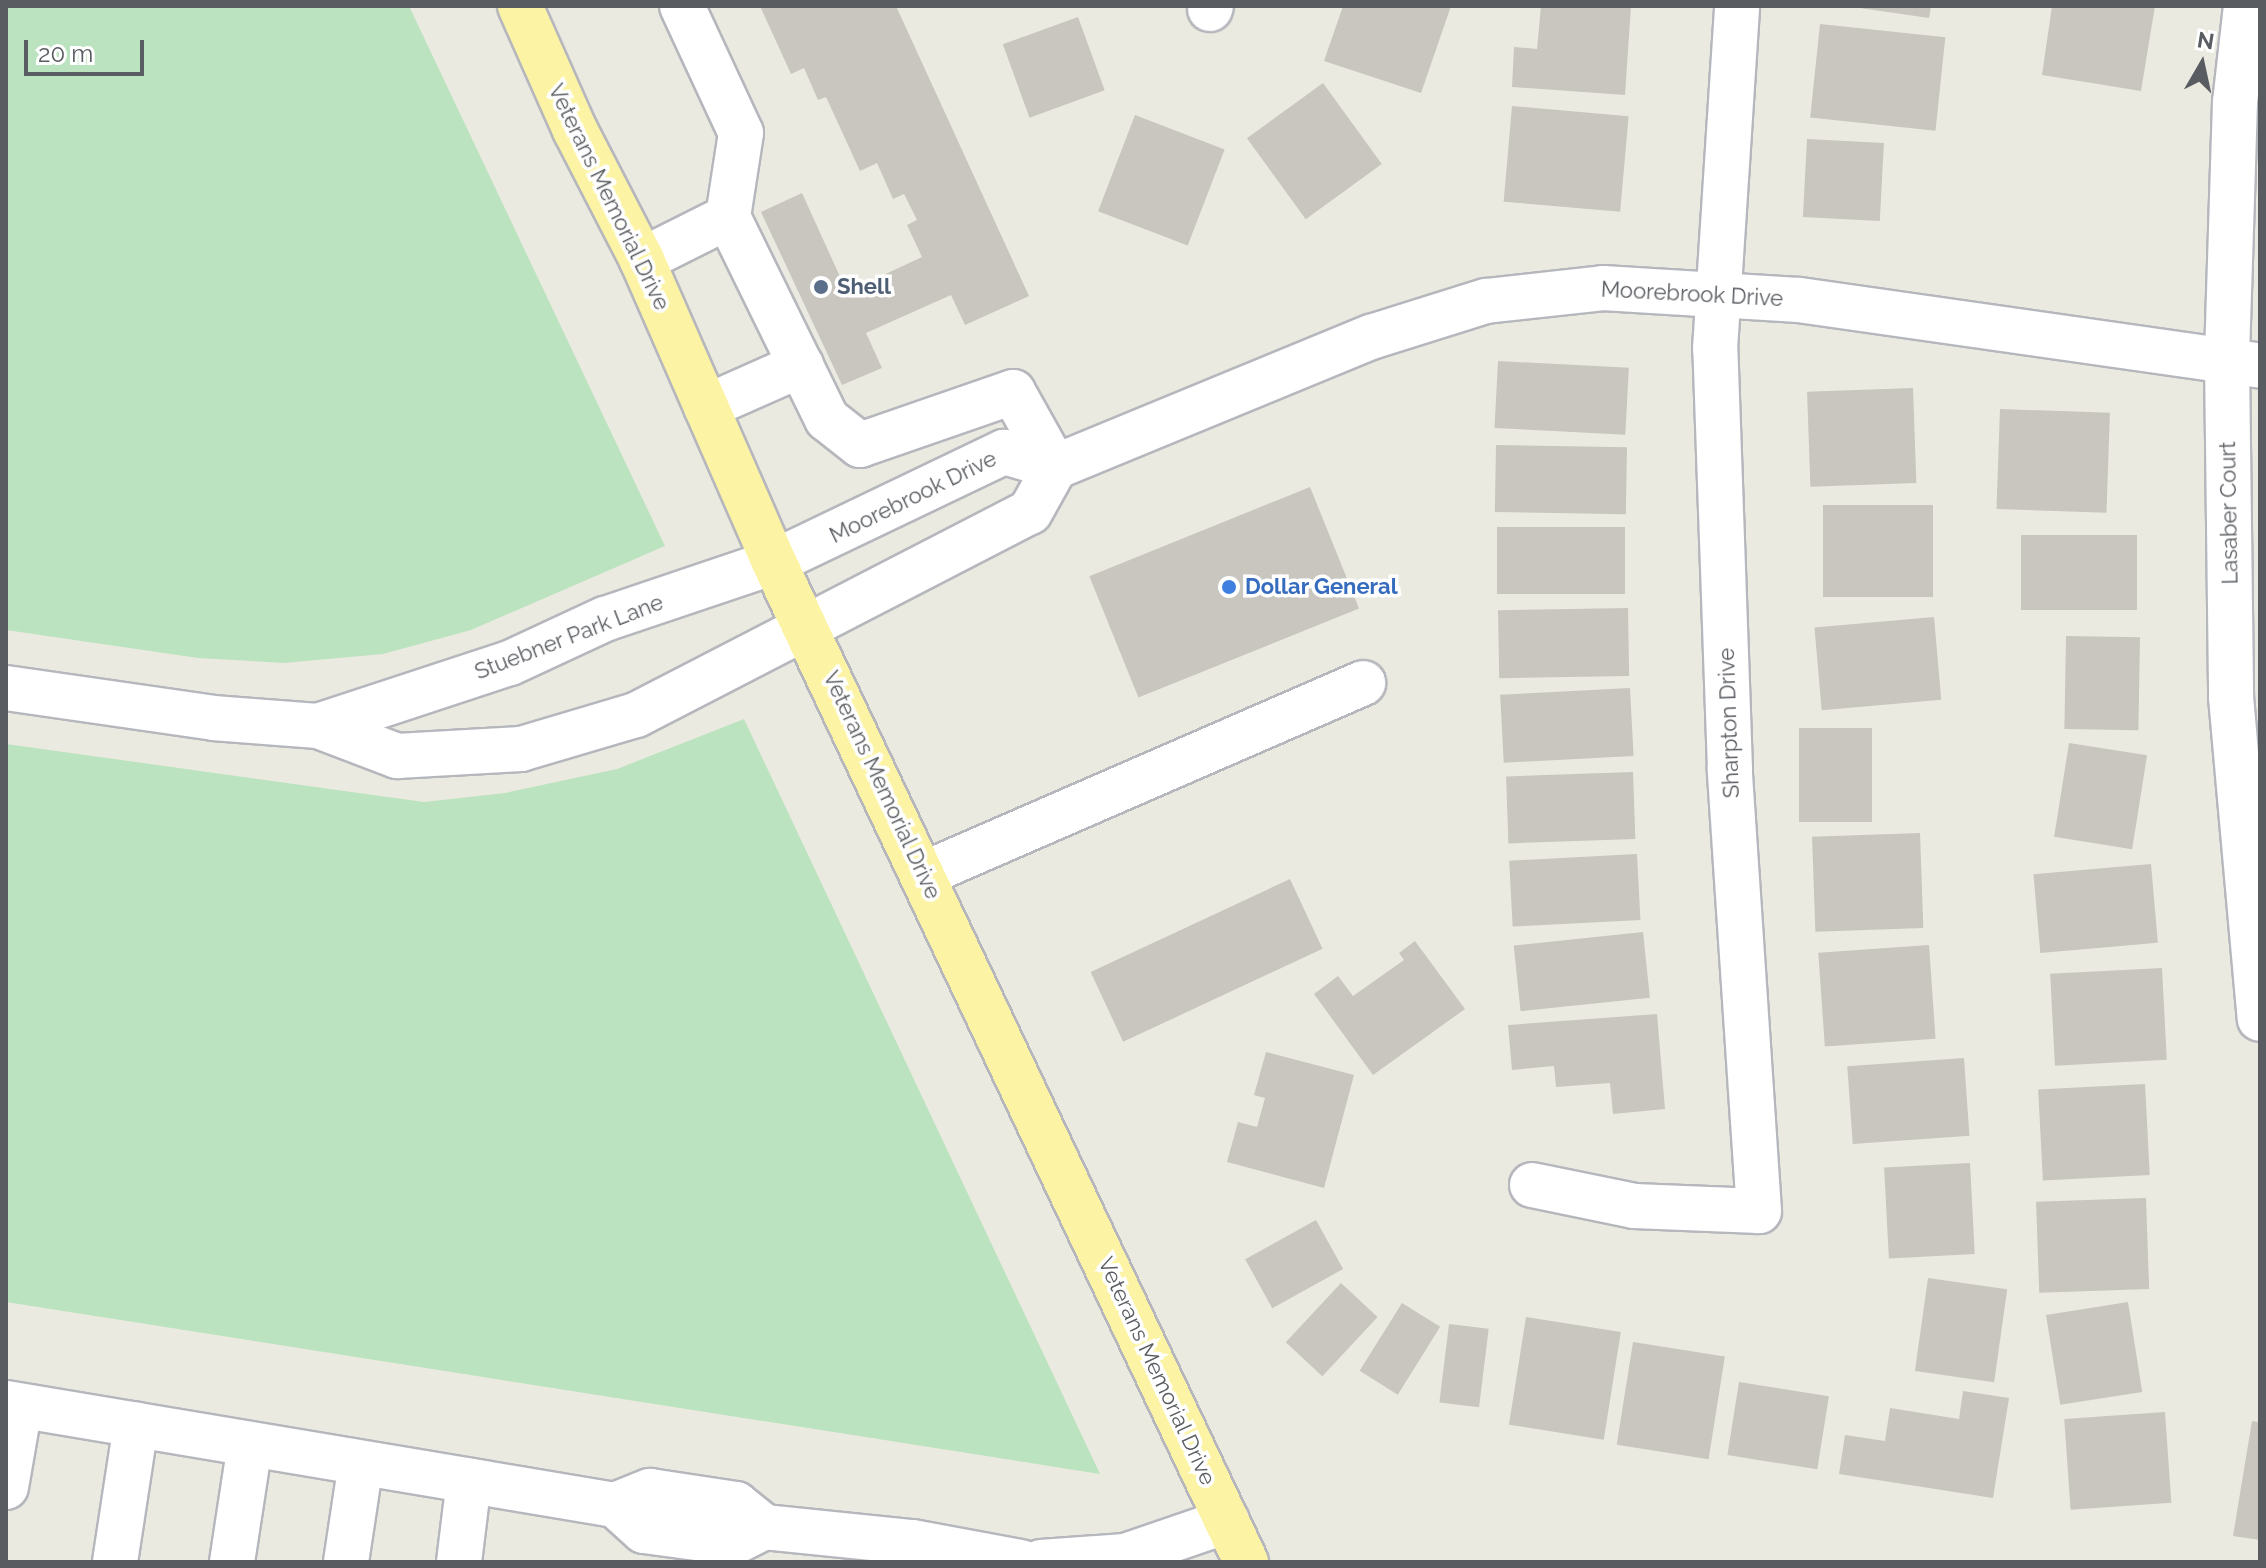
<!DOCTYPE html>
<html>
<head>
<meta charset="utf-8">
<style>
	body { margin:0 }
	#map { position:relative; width:2266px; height:1568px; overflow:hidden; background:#ebeae0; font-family:Raleway,sans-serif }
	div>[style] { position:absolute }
	.green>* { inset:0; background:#bce3bf }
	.building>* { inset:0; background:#c8c6bf; transform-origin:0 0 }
	.roads { filter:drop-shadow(2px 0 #b6b7bd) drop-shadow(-2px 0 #b6b7bd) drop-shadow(0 2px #b6b7bd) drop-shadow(0 -2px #b6b7bd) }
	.minor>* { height:44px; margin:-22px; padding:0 22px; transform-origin:22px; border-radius:22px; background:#fff }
	.major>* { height:44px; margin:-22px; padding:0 22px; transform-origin:22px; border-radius:22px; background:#fcf4a4 }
	.dots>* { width:22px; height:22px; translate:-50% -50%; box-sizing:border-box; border:4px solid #fff; border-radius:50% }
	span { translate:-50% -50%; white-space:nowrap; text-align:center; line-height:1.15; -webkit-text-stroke:7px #fff; paint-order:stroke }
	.street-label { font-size:22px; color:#595c61 }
	.service-label { font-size:22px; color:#4e5e75; font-weight:700 }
	.left { translate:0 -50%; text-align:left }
	.shop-label { font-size:22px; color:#366cbe; font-weight:700 }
	.frame { position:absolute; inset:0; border:8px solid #595c61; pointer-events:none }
	.north { position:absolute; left:2162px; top:24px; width:80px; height:80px; -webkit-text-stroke:6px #fff; paint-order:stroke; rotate:9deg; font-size:22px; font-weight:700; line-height:32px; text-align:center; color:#595c61 }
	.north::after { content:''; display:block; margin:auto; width:28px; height:36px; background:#595c61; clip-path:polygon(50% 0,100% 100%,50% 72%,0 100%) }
	.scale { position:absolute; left:24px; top:40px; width:120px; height:36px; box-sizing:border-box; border:4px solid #595c61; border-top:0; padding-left:10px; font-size:24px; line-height:28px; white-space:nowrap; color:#595c61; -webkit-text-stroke:6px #fff; paint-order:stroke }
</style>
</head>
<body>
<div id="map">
	<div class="green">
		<div style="clip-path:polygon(6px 6px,409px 6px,665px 546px,471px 630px,383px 654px,284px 663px,198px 658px,6px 630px)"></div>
		<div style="clip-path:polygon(744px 719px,1100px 1474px,6px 1302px,6px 744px,424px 802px,505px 793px,617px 769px)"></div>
	</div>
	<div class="building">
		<div style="clip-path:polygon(760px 6px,896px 6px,1029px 296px,965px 325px,951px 295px,866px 333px,882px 368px,842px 385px,761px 212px,802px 193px,847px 292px,922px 257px,907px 225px,917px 220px,904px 194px,893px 199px,877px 163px,860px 171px,826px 97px,818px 100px,804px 68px,791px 74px)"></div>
		<div style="clip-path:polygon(1343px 6px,1451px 6px,1421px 93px,1324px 61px)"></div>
		<div style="clip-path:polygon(1541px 6px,1631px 6px,1625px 95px,1512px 87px,1514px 47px,1537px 49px)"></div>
		<div style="clip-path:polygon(1846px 6px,1931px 6px,1929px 18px)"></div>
		<div style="clip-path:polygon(2052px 6px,2155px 6px,2141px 91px,2042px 75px)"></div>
		<div style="left:1078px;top:17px;width:78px;height:80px;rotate:70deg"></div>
		<div style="left:1820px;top:24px;width:126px;height:94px;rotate:6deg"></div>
		<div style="left:1323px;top:83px;width:100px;height:94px;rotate:54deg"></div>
		<div style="left:1512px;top:106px;width:117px;height:96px;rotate:5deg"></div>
		<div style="left:1135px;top:115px;width:96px;height:103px;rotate:21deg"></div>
		<div style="left:1807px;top:139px;width:77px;height:78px;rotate:3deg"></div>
		<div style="left:1498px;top:361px;width:131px;height:67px;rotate:3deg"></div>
		<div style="left:1913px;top:388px;width:95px;height:106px;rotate:88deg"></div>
		<div style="left:2000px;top:409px;width:110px;height:100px;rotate:2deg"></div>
		<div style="left:1496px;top:445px;width:131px;height:67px;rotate:1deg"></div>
		<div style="left:1310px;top:487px;width:131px;height:238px;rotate:68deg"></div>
		<div style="left:1823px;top:505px;width:110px;height:92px"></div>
		<div style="left:1497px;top:527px;width:128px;height:67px"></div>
		<div style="left:2021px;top:535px;width:116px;height:75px"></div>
		<div style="left:1628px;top:608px;width:68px;height:130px;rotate:89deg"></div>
		<div style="left:1934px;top:617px;width:83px;height:120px;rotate:85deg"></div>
		<div style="left:2066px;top:636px;width:74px;height:93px;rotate:1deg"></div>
		<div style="left:1630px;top:688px;width:68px;height:130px;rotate:87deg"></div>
		<div style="left:1799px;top:728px;width:73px;height:94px"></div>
		<div style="left:2069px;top:743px;width:79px;height:95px;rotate:9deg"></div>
		<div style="left:1633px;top:772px;width:67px;height:127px;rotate:88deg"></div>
		<div style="left:1920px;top:833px;width:95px;height:108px;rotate:88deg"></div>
		<div style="left:1637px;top:854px;width:66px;height:128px;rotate:87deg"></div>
		<div style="left:2151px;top:864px;width:79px;height:118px;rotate:85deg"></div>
		<div style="left:1290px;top:879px;width:77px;height:220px;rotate:65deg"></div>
		<div style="left:1643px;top:932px;width:66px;height:130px;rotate:84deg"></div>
		<div style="clip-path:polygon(1415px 941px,1465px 1009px,1373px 1075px,1314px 994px,1338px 976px,1353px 996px,1404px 960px,1399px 953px)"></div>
		<div style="left:1929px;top:945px;width:94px;height:111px;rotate:86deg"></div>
		<div style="left:2162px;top:968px;width:92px;height:112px;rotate:87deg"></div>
		<div style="clip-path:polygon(1657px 1014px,1665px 1109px,1613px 1114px,1610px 1083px,1556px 1087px,1554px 1066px,1512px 1070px,1508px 1025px)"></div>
		<div style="clip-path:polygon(1266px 1052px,1354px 1075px,1324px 1188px,1227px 1162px,1238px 1122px,1257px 1127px,1265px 1098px,1254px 1095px)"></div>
		<div style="left:1964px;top:1058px;width:78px;height:117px;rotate:86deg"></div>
		<div style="left:2145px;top:1084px;width:91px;height:107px;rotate:87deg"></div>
		<div style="left:1970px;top:1163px;width:91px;height:86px;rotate:87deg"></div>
		<div style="left:2146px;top:1198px;width:91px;height:110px;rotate:88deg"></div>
		<div style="left:1316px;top:1220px;width:56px;height:81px;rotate:61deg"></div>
		<div style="left:1928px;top:1278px;width:80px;height:94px;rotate:8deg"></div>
		<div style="left:1341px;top:1283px;width:50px;height:81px;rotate:43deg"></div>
		<div style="left:2128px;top:1302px;width:91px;height:83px;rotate:81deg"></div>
		<div style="left:1402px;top:1303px;width:45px;height:80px;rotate:32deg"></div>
		<div style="left:1526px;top:1317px;width:96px;height:109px;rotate:9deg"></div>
		<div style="left:1449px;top:1324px;width:40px;height:79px;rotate:7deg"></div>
		<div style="left:1633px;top:1342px;width:93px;height:104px;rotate:9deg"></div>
		<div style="left:1739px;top:1382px;width:91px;height:74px;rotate:9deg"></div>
		<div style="clip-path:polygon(1963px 1391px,2009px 1398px,1993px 1498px,1839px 1474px,1845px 1435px,1885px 1441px,1890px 1408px,1959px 1419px)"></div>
		<div style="left:2165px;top:1412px;width:91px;height:101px;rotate:86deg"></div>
		<div style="clip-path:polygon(2252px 1421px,2260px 1422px,2260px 1540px,2233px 1536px)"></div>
	</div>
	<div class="roads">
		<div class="minor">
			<div style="left:682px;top:6px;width:140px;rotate:65.1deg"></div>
			<div style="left:741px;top:133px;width:85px;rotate:98.8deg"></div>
			<div style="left:728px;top:217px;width:225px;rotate:63.9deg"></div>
			<div style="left:827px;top:419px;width:42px;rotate:38.2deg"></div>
			<div style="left:860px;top:445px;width:162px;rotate:-19.1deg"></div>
			<div style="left:1013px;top:392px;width:86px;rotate:60.8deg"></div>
			<div style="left:2246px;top:6px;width:97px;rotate:96.5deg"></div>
			<div style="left:2235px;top:102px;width:259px;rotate:91.8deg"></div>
			<div style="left:2227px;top:361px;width:336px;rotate:89.3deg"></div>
			<div style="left:2231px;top:697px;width:323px;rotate:84.9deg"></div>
			<div style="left:1210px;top:9px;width:3px;rotate:-72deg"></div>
			<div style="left:642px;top:260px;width:96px;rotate:-26.6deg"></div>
			<div style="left:706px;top:407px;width:104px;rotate:-23.9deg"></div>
			<div style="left:6px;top:688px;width:209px;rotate:8.2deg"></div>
			<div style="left:213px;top:718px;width:105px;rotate:4.4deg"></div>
			<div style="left:318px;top:726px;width:85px;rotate:20.8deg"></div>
			<div style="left:397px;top:756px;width:124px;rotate:-3.2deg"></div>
			<div style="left:521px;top:749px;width:120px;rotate:-16.5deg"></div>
			<div style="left:636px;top:715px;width:443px;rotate:-27.3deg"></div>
			<div style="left:1030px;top:512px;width:51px;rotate:-60.9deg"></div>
			<div style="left:318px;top:726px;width:202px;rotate:-18.2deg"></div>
			<div style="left:510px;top:663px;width:105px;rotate:-24.9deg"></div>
			<div style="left:605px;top:619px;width:178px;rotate:-18.6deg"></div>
			<div style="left:774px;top:562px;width:255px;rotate:-25.6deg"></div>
			<div style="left:1004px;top:452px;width:53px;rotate:16.4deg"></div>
			<div style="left:1055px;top:467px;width:342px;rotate:-22.4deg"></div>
			<div style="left:1371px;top:337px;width:121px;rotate:-17.4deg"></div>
			<div style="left:1486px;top:301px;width:118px;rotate:-6.3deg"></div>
			<div style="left:1603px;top:288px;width:196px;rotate:3.5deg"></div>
			<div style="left:1799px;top:300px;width:466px;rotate:8.1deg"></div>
			<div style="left:924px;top:874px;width:479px;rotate:-23.5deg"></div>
			<div style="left:1532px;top:1185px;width:104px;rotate:11.6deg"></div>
			<div style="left:1634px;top:1206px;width:125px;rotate:2.3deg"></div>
			<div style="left:1759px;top:1211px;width:443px;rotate:-93.8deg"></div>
			<div style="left:1730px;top:769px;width:420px;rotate:-92deg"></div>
			<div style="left:1715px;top:349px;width:344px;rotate:-86.3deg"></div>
			<div style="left:6px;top:1403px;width:617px;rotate:9.51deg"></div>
			<div style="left:615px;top:1505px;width:39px;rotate:42deg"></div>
			<div style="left:644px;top:1531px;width:90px;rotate:7.7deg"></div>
			<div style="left:733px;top:1543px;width:35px;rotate:-27deg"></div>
			<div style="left:6px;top:1487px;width:82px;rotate:-80.2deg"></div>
			<div style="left:615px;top:1505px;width:38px;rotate:-22deg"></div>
			<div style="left:650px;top:1491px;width:87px;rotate:8.6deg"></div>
			<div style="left:736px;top:1504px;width:36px;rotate:39deg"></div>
			<div style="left:764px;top:1527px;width:149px;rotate:5.8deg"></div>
			<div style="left:912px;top:1542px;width:111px;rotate:10.4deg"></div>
			<div style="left:115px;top:1562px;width:139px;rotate:-81.3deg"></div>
			<div style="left:232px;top:1562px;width:119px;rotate:-81.3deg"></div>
			<div style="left:346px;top:1562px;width:100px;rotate:-81.4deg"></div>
			<div style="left:459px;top:1562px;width:82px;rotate:-83deg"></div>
			<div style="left:1041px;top:1562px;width:84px;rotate:-4.1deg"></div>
			<div style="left:1125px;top:1556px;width:108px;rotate:-18.9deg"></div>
		</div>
		<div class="major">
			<div style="left:520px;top:6px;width:136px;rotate:66.1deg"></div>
			<div style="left:575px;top:130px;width:146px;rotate:62.7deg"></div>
			<div style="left:642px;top:260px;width:330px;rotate:66.4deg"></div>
			<div style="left:774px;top:562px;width:1106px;rotate:64.73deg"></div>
		</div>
	</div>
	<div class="dots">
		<div style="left:821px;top:287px;background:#5c6f8a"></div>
		<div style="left:1229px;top:587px;background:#3f7fe0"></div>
	</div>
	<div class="street-label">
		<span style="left:609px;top:197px;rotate:64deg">Veterans Memorial Drive</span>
		<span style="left:1692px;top:294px;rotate:3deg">Moorebrook Drive</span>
		<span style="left:913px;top:497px;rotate:-26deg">Moorebrook Drive</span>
		<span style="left:2229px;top:513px;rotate:-91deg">Lasaber Court</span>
		<span style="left:569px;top:637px;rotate:-21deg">Stuebner Park Lane</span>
		<span style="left:1729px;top:723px;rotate:-92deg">Sharpton Drive</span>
		<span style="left:882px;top:785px;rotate:65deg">Veterans Memorial Drive</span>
		<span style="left:1157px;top:1371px;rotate:65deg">Veterans Memorial Drive</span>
	</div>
	<div class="service-label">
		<span class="left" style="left:837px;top:287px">Shell</span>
	</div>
	<div class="shop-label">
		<span class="left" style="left:1245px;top:587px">Dollar General</span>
	</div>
	<div class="frame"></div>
	<div class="north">N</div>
	<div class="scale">20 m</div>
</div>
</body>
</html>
